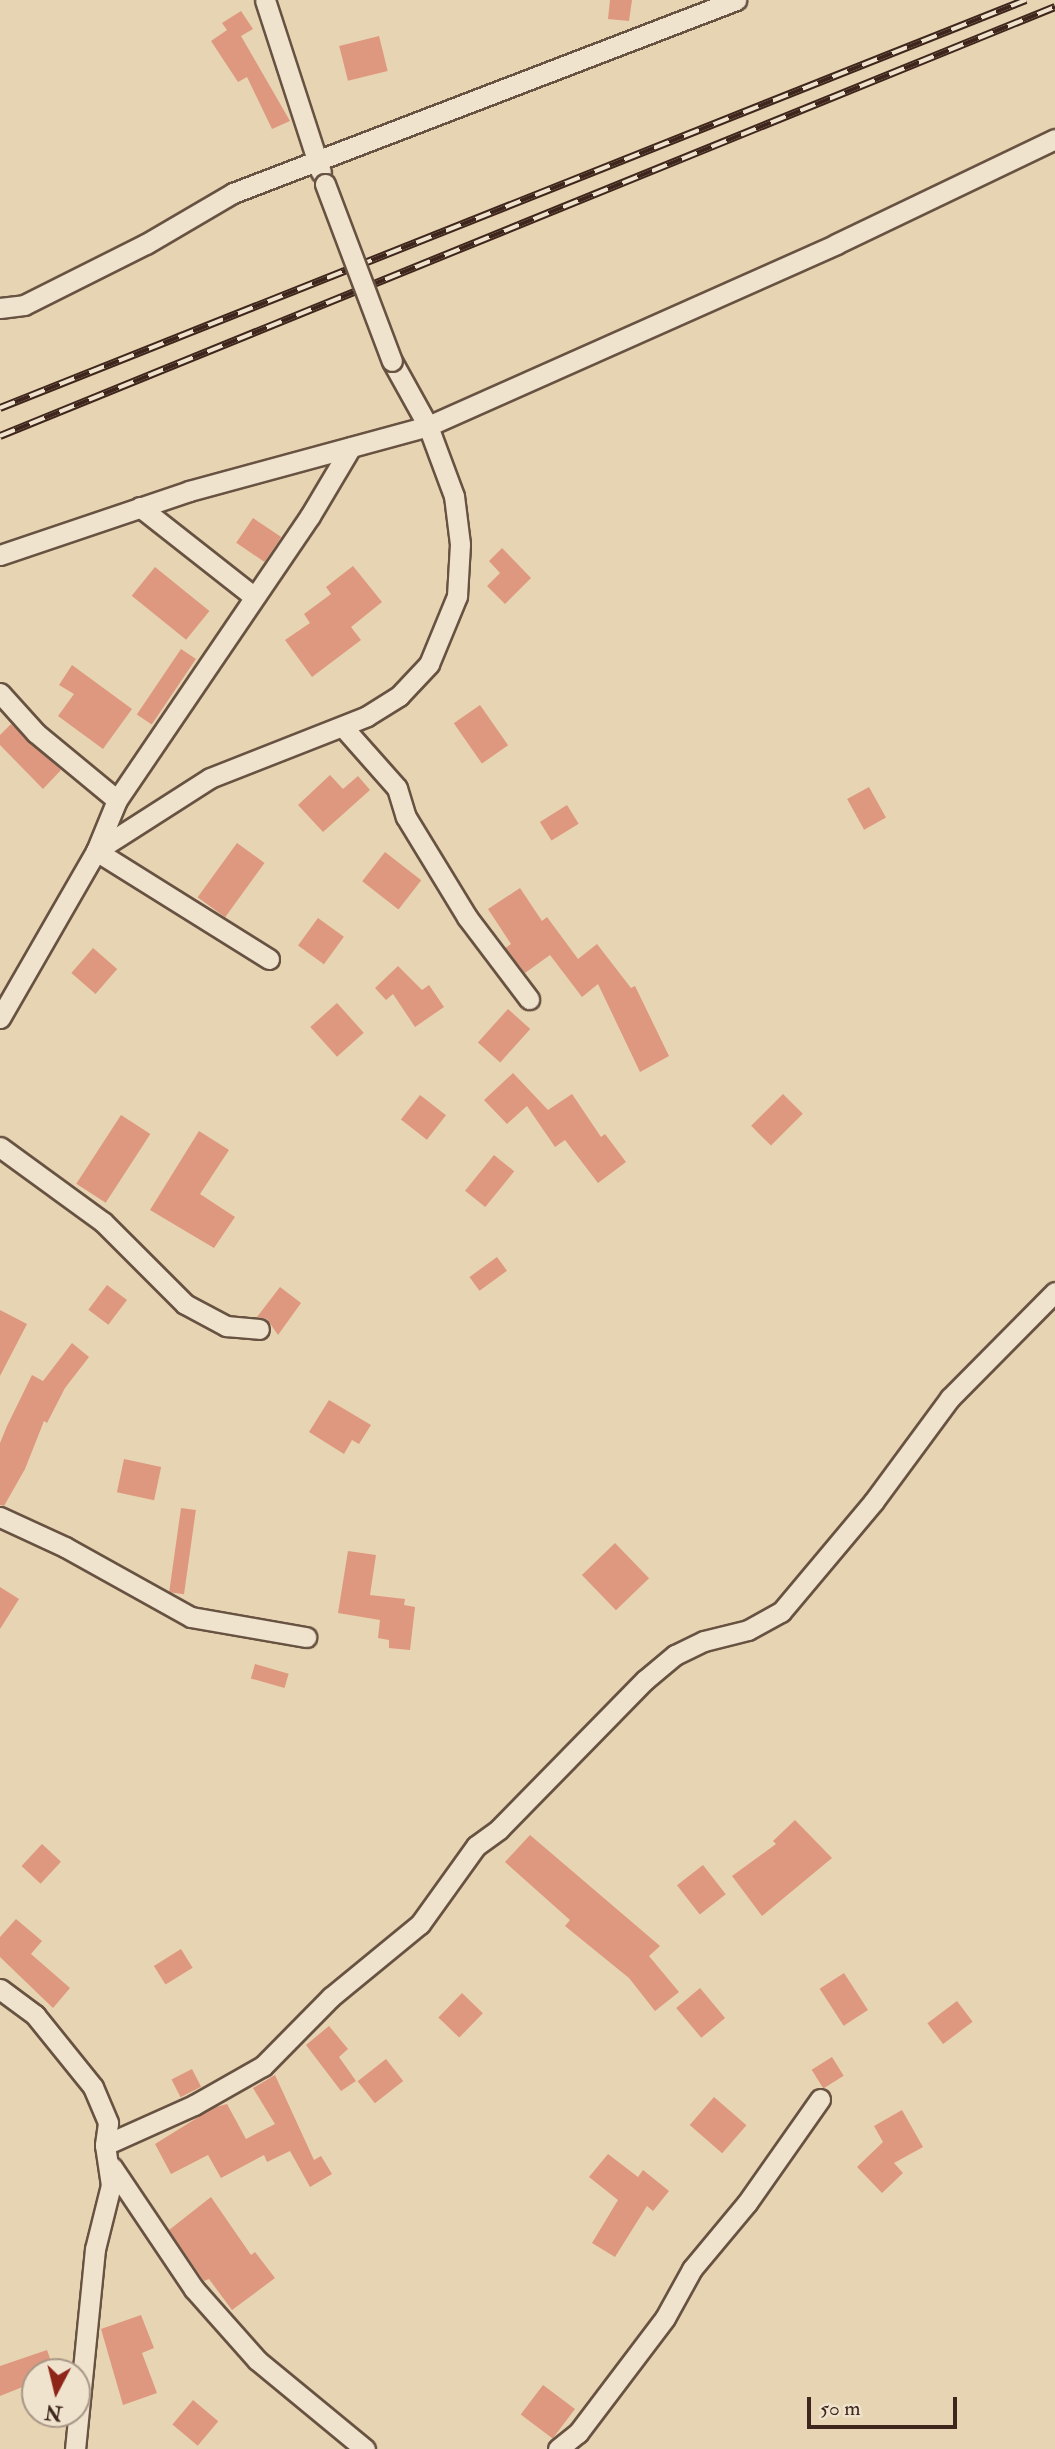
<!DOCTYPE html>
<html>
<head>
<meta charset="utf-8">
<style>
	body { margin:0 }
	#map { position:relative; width:1055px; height:2449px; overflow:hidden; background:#e7d4b2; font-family:"IM FELL Double Pica",serif }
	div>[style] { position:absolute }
	.building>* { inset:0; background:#de987f; transform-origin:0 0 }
	.roads { filter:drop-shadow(2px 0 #685242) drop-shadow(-2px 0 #685242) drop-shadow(0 2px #685242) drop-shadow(0 -2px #685242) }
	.street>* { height:19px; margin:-9.5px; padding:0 9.5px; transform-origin:9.5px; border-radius:9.5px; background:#efe3cd }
	.rail>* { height:8px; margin-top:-4px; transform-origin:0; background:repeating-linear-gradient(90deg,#efe3cd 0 16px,#3e261d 0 32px); box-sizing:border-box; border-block:2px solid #3e261d }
	.bridges { filter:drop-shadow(2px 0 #685242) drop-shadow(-2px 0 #685242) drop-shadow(0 2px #685242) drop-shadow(0 -2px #685242) }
	.street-bridge>* { height:19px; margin:-9.5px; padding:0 9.5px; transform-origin:9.5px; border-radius:9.5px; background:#efe3cd }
	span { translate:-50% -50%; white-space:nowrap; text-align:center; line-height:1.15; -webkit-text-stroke:5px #efe3cd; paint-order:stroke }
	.north { position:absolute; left:21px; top:2358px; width:70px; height:70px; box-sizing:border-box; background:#efe3cd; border:2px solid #a89787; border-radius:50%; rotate:187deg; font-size:19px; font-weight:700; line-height:28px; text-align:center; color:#3e261d }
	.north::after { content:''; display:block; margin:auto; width:24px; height:32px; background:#8f2418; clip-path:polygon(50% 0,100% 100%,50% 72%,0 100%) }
	.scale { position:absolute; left:807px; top:2397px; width:150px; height:32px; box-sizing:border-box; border:4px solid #3e261d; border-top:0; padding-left:9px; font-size:21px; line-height:24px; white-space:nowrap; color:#3e261d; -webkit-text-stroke:5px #efe3cd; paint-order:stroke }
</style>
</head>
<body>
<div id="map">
	<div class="building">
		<div style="clip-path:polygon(610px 0,632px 0,629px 21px,608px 19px)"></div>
		<div style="clip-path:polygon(241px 11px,253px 29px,241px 36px,290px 121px,272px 129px,247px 77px,238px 82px,211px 41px,227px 30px,222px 23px)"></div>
		<div style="left:379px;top:36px;width:36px;height:41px;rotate:76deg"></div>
		<div style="left:253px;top:518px;width:34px;height:30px;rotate:34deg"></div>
		<div style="clip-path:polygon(502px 548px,531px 578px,505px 604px,487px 586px,500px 573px,489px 561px)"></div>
		<div style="clip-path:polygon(353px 566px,382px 602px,351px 627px,361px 640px,312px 677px,285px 640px,310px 623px,304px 614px,331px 594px,326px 587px)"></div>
		<div style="left:155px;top:567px;width:70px;height:37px;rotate:39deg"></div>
		<div style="left:181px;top:649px;width:18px;height:79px;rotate:34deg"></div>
		<div style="clip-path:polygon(72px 665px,132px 709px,103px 749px,58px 716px,74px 694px,59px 685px)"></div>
		<div style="left:480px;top:705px;width:49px;height:32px;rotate:55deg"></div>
		<div style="clip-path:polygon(11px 724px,61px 770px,43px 789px,0 745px,0 735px)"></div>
		<div style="clip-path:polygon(330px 775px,343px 789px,358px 776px,370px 790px,323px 832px,298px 805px)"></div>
		<div style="left:869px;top:787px;width:35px;height:25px;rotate:61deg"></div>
		<div style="left:567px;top:805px;width:22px;height:32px;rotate:58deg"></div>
		<div style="left:237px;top:843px;width:34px;height:67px;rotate:36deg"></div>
		<div style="left:385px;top:852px;width:46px;height:37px;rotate:38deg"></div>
		<div style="clip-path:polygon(520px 888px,542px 921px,547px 917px,578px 959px,597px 944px,631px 988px,635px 986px,669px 1056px,640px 1072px,598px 984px,582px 997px,550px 955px,525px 973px,505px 948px,511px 944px,488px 909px)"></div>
		<div style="left:318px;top:918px;width:32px;height:34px;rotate:36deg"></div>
		<div style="left:93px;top:948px;width:32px;height:33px;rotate:41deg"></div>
		<div style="clip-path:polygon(398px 966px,422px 990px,429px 985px,444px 1007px,415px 1027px,393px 994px,386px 1000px,375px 988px)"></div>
		<div style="left:337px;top:1003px;width:40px;height:36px;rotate:48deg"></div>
		<div style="left:508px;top:1009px;width:30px;height:45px;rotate:42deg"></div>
		<div style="clip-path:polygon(513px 1073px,548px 1110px,572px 1094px,601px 1137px,605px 1134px,626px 1162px,598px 1183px,565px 1140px,555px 1147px,527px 1106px,507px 1124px,484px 1100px)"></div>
		<div style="left:783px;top:1094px;width:28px;height:45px;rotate:45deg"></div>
		<div style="left:420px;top:1095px;width:33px;height:31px;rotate:38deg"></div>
		<div style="left:121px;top:1115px;width:35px;height:82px;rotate:33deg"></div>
		<div style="clip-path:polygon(199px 1131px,229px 1150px,200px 1194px,235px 1217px,214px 1248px,150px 1210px)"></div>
		<div style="left:494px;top:1155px;width:26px;height:46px;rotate:39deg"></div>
		<div style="left:497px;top:1257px;width:17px;height:34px;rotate:54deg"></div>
		<div style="left:107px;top:1285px;width:25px;height:31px;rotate:37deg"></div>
		<div style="clip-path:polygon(280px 1287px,301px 1303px,278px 1335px,267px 1319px,257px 1317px)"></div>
		<div style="clip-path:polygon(0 1310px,27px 1324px,0 1376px)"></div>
		<div style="clip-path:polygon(72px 1343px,89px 1357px,65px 1388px,47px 1423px,44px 1421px,25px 1469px,4px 1506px,0 1505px,0 1443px,7px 1426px,32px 1375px,43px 1381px)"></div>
		<div style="clip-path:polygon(329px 1400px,371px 1425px,359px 1444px,352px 1440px,344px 1454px,309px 1432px)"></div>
		<div style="left:124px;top:1459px;width:38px;height:34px;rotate:12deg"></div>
		<div style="left:181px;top:1508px;width:15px;height:85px;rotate:8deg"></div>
		<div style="left:615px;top:1543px;width:49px;height:46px;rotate:46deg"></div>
		<div style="clip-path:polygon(348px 1551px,376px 1555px,370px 1595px,405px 1599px,404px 1605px,415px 1607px,410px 1650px,389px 1648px,389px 1640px,378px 1638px,380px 1620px,338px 1613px)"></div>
		<div style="clip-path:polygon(0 1587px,19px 1599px,0 1629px)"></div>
		<div style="left:255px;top:1664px;width:35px;height:15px;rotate:16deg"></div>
		<div style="clip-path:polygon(795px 1820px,832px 1858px,762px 1916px,732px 1876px,776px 1844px,773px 1841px)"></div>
		<div style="clip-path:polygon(530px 1835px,660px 1946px,649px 1956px,679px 1992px,655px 2011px,629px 1978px,565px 1926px,570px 1920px,505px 1862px)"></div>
		<div style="left:42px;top:1844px;width:26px;height:30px;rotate:43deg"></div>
		<div style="left:703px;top:1865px;width:37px;height:33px;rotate:52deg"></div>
		<div style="clip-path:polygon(16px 1919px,42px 1941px,31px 1954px,70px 1988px,53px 2008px,0 1957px,0 1937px)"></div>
		<div style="left:181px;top:1949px;width:22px;height:32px;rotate:58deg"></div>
		<div style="left:844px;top:1973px;width:44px;height:29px;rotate:57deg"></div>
		<div style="left:700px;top:1988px;width:39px;height:31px;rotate:50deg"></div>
		<div style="left:462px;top:1993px;width:29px;height:34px;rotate:44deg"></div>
		<div style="left:957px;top:2001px;width:26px;height:37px;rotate:53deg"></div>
		<div style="clip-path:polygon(329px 2026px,348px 2049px,339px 2057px,356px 2081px,341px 2091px,306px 2045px)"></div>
		<div style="left:832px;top:2057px;width:22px;height:24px;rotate:58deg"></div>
		<div style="left:386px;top:2059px;width:28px;height:36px;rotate:52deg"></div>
		<div style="left:192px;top:2069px;width:20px;height:23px;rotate:63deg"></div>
		<div style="clip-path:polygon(275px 2075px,314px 2160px,321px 2156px,332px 2174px,310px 2187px,290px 2151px,267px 2162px,264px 2155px,221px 2178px,208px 2155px,171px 2174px,155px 2144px,213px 2108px,227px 2104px,246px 2139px,275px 2124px,253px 2088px)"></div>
		<div style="left:714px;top:2097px;width:43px;height:37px;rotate:41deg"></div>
		<div style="clip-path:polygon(902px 2110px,923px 2147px,894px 2163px,903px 2173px,882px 2193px,857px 2167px,883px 2142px,874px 2126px)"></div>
		<div style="clip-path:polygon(608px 2154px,638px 2177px,643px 2170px,669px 2191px,653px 2211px,647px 2206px,615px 2257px,592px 2243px,618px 2200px,589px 2177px)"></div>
		<div style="clip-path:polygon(211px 2197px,251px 2255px,255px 2252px,275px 2278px,232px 2310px,209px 2279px,204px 2281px,169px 2230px)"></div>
		<div style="clip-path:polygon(141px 2315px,154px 2348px,142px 2353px,157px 2393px,123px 2405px,101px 2329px)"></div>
		<div style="clip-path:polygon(47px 2350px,55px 2372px,35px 2372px,35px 2382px,0 2396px,0 2366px)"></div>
		<div style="left:543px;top:2385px;width:40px;height:37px;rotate:37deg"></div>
		<div style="left:193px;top:2400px;width:33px;height:32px;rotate:40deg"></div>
	</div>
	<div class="roads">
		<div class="street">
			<div style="left:265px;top:0;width:181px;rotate:72deg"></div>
			<div style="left:0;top:308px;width:24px;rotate:-7deg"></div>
			<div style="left:24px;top:305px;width:136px;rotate:-26.6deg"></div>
			<div style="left:146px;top:244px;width:101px;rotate:-30.4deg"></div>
			<div style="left:233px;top:193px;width:539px;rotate:-20.99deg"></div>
			<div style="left:140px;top:507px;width:144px;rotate:38.2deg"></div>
			<div style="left:0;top:555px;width:200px;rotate:-18.7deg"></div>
			<div style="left:189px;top:491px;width:248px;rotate:-15.2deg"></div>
			<div style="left:428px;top:426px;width:447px;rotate:-24deg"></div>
			<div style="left:836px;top:244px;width:243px;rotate:-25.6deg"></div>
			<div style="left:0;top:693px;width:54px;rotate:48deg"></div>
			<div style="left:36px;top:733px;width:105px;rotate:39.6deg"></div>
			<div style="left:343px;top:727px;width:81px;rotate:48.5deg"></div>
			<div style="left:397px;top:788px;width:30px;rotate:73deg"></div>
			<div style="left:406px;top:817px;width:117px;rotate:58.6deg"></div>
			<div style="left:467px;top:917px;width:103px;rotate:52.9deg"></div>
			<div style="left:269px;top:959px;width:204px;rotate:-148deg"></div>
			<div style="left:96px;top:851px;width:135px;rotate:-32.6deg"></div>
			<div style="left:210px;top:778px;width:169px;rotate:-21.5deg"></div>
			<div style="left:367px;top:716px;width:38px;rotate:-32deg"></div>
			<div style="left:399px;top:696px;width:44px;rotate:-46.8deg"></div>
			<div style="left:429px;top:664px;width:74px;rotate:-67.6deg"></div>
			<div style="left:457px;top:596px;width:52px;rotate:-86.7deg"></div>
			<div style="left:460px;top:544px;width:48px;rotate:-97.1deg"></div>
			<div style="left:454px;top:496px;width:75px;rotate:-110.4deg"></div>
			<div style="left:428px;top:426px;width:74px;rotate:-119deg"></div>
			<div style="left:0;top:1018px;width:193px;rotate:-60.1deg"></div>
			<div style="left:96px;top:851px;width:55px;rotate:-67.6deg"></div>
			<div style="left:117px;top:800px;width:343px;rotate:-55.8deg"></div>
			<div style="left:310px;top:516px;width:80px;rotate:-59.3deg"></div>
			<div style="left:0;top:1147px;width:127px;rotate:36.1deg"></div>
			<div style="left:103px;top:1222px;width:116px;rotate:45deg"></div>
			<div style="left:185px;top:1304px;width:47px;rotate:28.2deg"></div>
			<div style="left:226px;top:1326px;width:33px;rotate:5deg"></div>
			<div style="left:0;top:1517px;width:72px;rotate:24.8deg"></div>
			<div style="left:65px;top:1547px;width:144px;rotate:29.1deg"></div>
			<div style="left:191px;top:1617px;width:117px;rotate:9.9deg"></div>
			<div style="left:0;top:1989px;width:44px;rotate:36.6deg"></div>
			<div style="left:35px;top:2015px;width:92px;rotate:51.1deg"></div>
			<div style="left:93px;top:2087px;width:39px;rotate:67deg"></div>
			<div style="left:108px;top:2123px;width:22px;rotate:98deg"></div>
			<div style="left:105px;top:2145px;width:40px;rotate:81.5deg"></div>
			<div style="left:111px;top:2185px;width:66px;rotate:104deg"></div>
			<div style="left:95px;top:2249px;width:201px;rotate:95.7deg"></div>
			<div style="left:105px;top:2145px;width:98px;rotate:-24.2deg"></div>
			<div style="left:194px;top:2105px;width:79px;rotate:-29.5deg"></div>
			<div style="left:263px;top:2066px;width:97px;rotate:-45.4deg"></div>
			<div style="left:331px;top:1997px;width:115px;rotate:-39.4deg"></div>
			<div style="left:420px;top:1924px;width:96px;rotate:-54.3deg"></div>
			<div style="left:476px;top:1846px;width:29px;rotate:-36deg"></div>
			<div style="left:499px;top:1829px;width:209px;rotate:-45.6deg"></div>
			<div style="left:645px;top:1680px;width:39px;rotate:-40deg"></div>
			<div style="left:675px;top:1655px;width:32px;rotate:-26deg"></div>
			<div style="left:704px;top:1641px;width:45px;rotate:-14deg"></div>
			<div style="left:748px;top:1630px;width:38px;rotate:-29deg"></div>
			<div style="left:781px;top:1612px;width:145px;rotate:-50deg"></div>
			<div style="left:874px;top:1501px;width:128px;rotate:-53.6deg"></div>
			<div style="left:950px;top:1398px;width:149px;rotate:-45.3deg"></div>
			<div style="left:112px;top:2167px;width:147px;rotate:56.1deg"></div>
			<div style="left:194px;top:2289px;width:95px;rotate:48.4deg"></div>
			<div style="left:257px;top:2360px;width:140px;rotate:39.5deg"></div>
			<div style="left:558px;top:2449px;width:26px;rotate:-39deg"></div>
			<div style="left:578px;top:2433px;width:144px;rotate:-52.9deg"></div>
			<div style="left:665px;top:2318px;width:56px;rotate:-61.1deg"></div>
			<div style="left:692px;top:2269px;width:86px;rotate:-50.2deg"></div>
			<div style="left:747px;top:2203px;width:127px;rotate:-54.9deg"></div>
		</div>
	</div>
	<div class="rail">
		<div style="left:0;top:408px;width:1104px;rotate:-21.69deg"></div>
		<div style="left:0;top:436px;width:1139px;rotate:-22.13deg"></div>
	</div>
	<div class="bridges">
		<div class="street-bridge">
			<div style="left:325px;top:184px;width:189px;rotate:69.3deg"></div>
		</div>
	</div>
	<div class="north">N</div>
	<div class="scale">50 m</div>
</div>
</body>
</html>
